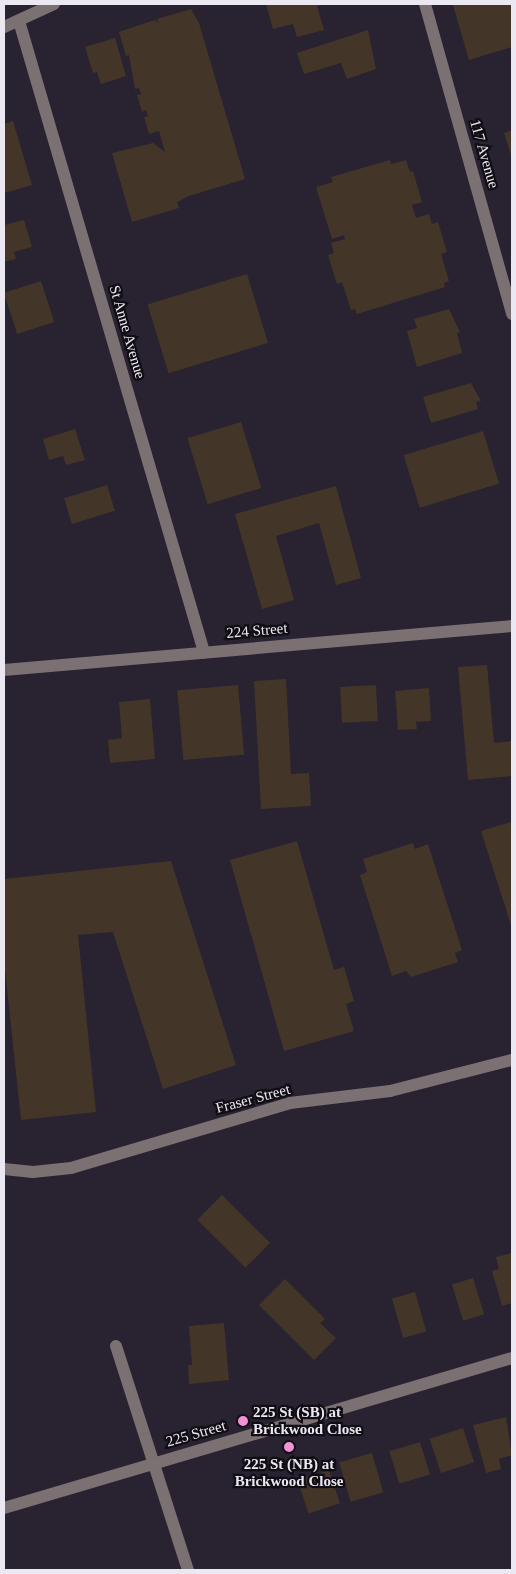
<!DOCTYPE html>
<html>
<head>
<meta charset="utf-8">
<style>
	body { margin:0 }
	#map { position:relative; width:516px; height:1574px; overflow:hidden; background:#292231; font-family:"Times New Roman",serif }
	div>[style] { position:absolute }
	.building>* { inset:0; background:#433628; transform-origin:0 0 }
	.minor>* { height:12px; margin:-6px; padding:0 6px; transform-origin:6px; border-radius:6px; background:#7b7072 }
	.dots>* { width:14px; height:14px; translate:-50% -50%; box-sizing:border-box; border:2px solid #100d14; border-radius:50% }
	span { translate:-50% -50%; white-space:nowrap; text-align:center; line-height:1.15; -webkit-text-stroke:4.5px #100d14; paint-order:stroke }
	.street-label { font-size:15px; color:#ece8f2 }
	.poi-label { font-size:15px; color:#ece8f2; font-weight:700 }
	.left { translate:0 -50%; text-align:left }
	.frame { position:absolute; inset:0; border:5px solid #ece8f2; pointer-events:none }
</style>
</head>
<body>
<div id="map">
	<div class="building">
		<div style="clip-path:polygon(266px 4px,323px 4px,317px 6px,324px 30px,297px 37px,293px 24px,273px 29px)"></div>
		<div style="clip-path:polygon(512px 4px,512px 47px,469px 60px,453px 5px)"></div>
		<div style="clip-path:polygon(191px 9px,199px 23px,245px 179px,189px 196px,177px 202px,179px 208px,132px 222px,112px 153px,153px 143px,165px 152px,159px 131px,149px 134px,144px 117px,148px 116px,146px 110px,142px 112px,137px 95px,141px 94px,139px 88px,135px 89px,129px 55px,126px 56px,119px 32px,155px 20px,159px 23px,157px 19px)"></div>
		<div style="clip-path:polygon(368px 30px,376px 69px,347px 79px,341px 63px,304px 74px,297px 53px)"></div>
		<div style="clip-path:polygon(115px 38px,126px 76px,101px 84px,97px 72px,93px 73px,85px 47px)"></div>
		<div style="clip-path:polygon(13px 121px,32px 185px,4px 193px,4px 124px)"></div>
		<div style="clip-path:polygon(512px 130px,512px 158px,504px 133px)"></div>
		<div style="clip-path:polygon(390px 160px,391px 164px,406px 160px,410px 172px,413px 171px,422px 202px,412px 205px,416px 218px,429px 214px,432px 224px,438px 222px,447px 252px,441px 254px,449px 281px,444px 283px,445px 287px,357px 314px,355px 309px,351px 310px,342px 282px,337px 284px,328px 255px,334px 253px,331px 243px,345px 239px,344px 235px,332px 239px,316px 187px,333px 182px,331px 177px)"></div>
		<div style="clip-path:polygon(24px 220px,32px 247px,14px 252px,16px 259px,4px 262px,4px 225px)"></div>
		<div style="left:247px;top:274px;width:72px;height:104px;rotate:73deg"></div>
		<div style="left:41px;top:281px;width:43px;height:39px;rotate:72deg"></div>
		<div style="clip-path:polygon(449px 309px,460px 332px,457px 333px,462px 353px,417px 367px,407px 331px,417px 328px,414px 319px)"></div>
		<div style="clip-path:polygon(471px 383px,481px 401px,476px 402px,478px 409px,431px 423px,423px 397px)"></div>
		<div style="left:241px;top:422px;width:69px;height:56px;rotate:73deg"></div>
		<div style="clip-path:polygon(75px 429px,85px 460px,66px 465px,63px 456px,49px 460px,43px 439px)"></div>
		<div style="left:483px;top:431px;width:55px;height:83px;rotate:73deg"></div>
		<div style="left:107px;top:485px;width:27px;height:45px;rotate:73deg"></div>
		<div style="clip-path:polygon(336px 486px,361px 578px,336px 585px,319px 523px,276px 536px,294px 600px,262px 609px,235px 514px)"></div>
		<div style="clip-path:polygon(487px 665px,494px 743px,512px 741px,512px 776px,468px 780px,458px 667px)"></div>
		<div style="clip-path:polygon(286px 679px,291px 774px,309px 773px,311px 806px,261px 809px,254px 681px)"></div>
		<div style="left:238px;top:685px;width:70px;height:61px;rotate:85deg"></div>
		<div style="left:376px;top:685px;width:36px;height:36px;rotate:87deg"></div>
		<div style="clip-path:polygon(429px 688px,431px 721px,416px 722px,417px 729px,398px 730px,395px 691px)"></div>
		<div style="clip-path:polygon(150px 699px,155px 759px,110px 763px,108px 740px,122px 738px,119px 702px)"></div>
		<div style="clip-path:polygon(511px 822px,512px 827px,512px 928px,481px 831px)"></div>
		<div style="clip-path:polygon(297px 841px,334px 970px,344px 967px,354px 1001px,346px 1004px,354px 1031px,284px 1051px,230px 860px)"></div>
		<div style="clip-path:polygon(413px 843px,415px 849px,428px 844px,462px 950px,455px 953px,458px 962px,411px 977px,406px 971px,392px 976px,360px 875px,367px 872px,363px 859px)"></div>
		<div style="clip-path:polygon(171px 861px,236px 1065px,163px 1089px,113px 932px,78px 935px,96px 1112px,21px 1120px,4px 960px,4px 879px)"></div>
		<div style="left:222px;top:1195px;width:68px;height:35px;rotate:45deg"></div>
		<div style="clip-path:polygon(512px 1253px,512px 1303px,502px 1306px,492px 1271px,499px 1269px,496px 1257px)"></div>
		<div style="left:473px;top:1278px;width:38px;height:22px;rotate:73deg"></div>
		<div style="clip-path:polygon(285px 1279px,325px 1319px,320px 1323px,336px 1338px,314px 1360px,259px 1305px)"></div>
		<div style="left:415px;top:1292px;width:41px;height:24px;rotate:74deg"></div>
		<div style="clip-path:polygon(224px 1323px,229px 1380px,189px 1384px,188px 1365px,192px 1365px,189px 1326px)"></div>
		<div style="clip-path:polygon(506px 1417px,512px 1455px,499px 1459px,501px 1469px,486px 1473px,473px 1425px)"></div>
		<div style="left:463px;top:1428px;width:36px;height:35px;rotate:72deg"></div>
		<div style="left:420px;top:1442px;width:34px;height:32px;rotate:73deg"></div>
		<div style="left:372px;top:1453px;width:41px;height:34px;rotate:74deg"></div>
		<div style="left:329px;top:1470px;width:35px;height:33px;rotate:72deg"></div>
	</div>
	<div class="minor">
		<div style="left:425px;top:4px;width:322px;rotate:74.3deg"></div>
		<div style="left:19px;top:21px;width:658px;rotate:73.66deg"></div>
		<div style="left:4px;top:27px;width:55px;rotate:-24.7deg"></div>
		<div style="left:4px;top:670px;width:510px;rotate:-4.95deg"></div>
		<div style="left:4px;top:1169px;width:29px;rotate:6deg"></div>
		<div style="left:33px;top:1172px;width:38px;rotate:-6deg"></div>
		<div style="left:71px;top:1168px;width:228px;rotate:-16.5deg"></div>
		<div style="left:290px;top:1103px;width:101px;rotate:-6.8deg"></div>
		<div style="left:390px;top:1091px;width:126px;rotate:-14.3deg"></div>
		<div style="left:116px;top:1346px;width:235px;rotate:72.2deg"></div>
		<div style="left:4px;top:1508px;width:530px;rotate:-16.45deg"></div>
	</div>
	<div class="dots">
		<div style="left:243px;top:1421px;background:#f391d5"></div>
		<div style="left:289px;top:1447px;background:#f391d5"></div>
	</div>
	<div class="street-label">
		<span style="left:484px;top:154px;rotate:74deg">117 Avenue</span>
		<span style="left:127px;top:332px;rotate:74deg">St Anne Avenue</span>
		<span style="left:257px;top:631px;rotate:-5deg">224 Street</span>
		<span style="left:253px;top:1099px;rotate:-15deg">Fraser Street</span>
		<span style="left:196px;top:1434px;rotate:-16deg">225 Street</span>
	</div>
	<div class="poi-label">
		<span class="left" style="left:253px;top:1421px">225 St (SB) at<br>Brickwood Close</span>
		<span style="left:289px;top:1473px">225 St (NB) at<br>Brickwood Close</span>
	</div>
	<div class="frame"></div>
</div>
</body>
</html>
